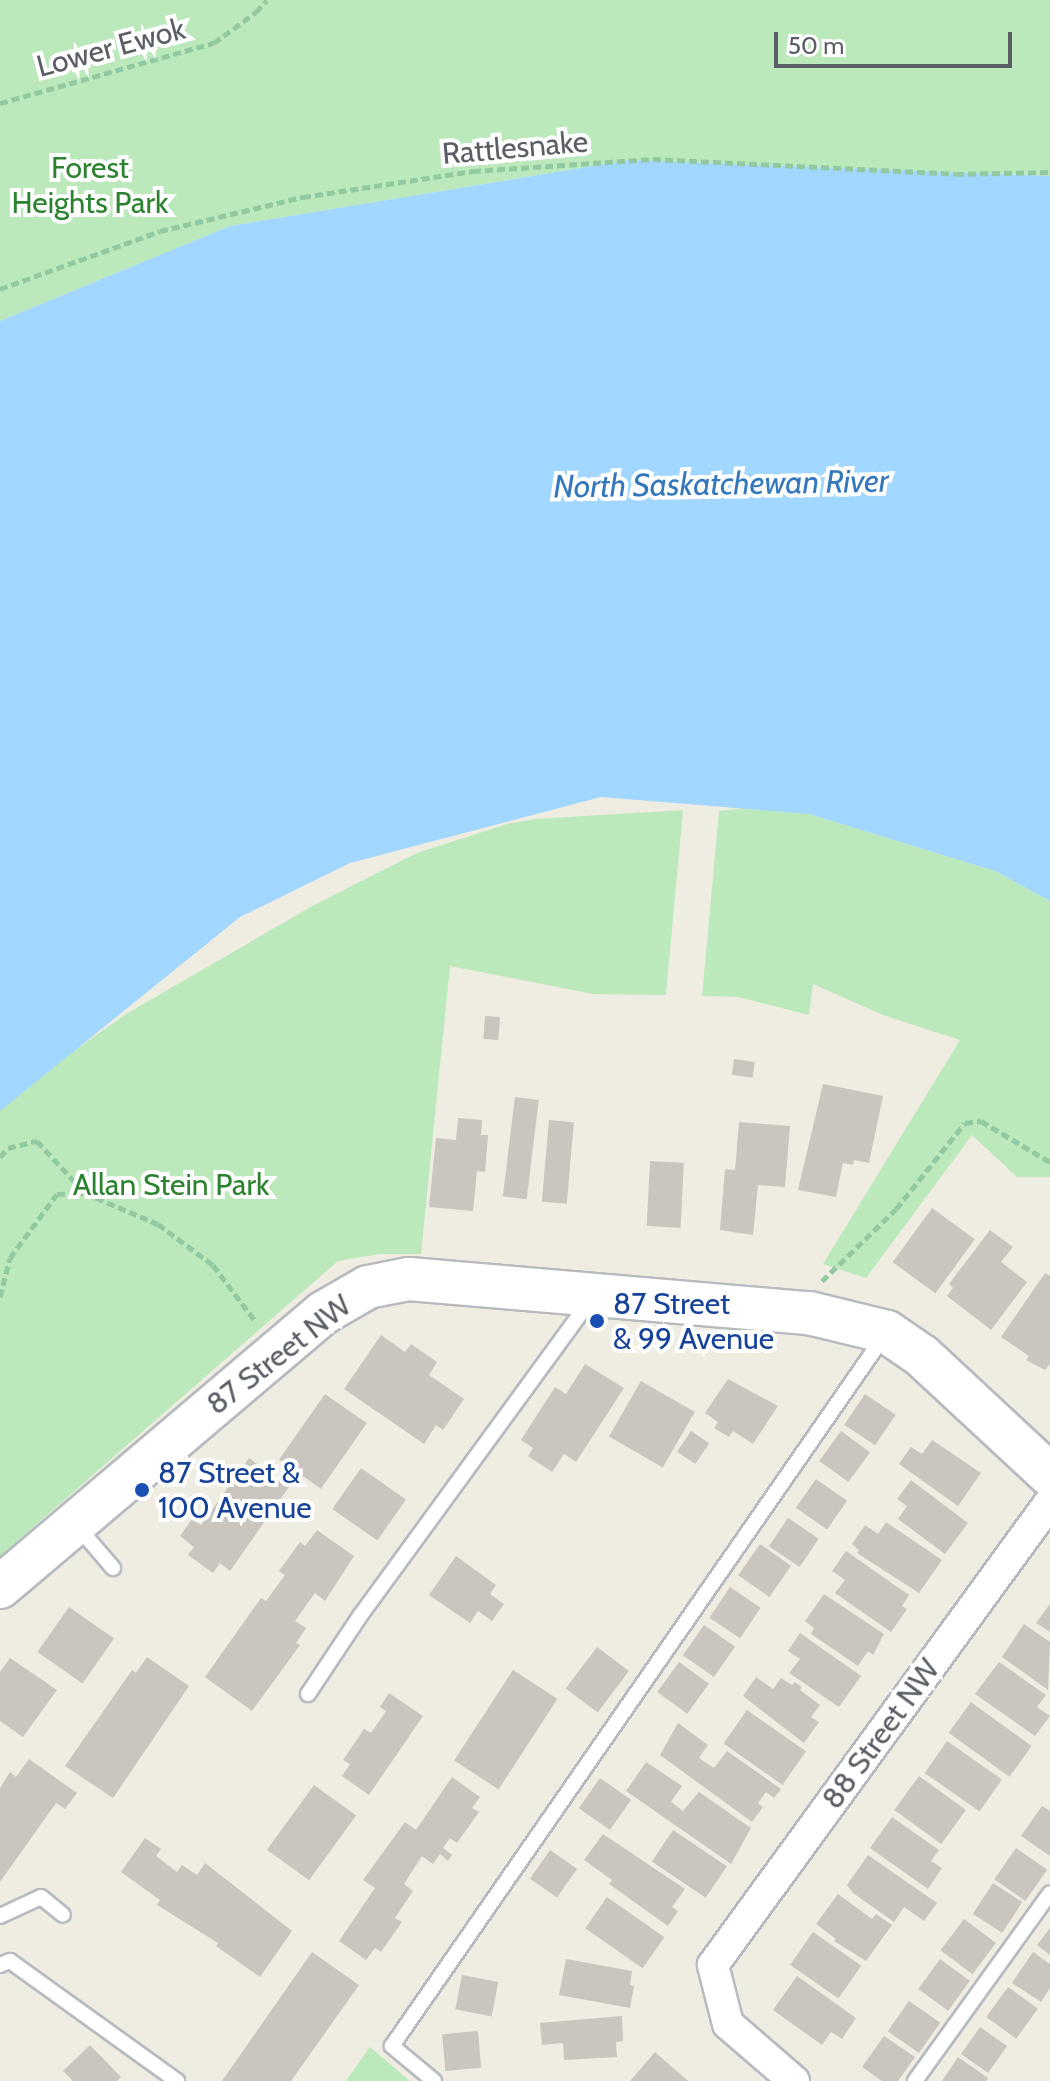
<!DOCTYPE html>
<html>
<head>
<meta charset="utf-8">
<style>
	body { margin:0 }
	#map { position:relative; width:1050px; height:2081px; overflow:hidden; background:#efece2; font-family:Cabin,sans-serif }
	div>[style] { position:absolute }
	.green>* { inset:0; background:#bce9bc }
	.water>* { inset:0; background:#a2d7ff }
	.building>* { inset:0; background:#cac6bf; transform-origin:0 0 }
	.path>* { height:5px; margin-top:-2.5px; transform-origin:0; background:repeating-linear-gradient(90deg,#92c9a1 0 8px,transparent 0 12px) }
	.roads { filter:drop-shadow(2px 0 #b7bbc0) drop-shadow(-2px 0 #b7bbc0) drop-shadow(0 2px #b7bbc0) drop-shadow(0 -2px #b7bbc0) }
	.lane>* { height:14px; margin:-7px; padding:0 7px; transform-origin:7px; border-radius:7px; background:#fff }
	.street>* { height:30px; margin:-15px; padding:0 15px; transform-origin:15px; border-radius:15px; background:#fff }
	.secondary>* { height:42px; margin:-21px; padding:0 21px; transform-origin:21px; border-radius:21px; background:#fff }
	.dots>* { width:22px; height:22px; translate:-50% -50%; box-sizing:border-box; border:4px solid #fff; border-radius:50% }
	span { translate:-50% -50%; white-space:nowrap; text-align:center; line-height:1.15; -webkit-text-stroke:8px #fff; paint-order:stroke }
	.street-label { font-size:30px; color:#5a5f65 }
	.park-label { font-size:30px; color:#2b832f }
	.transit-label { font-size:30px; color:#164399 }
	.left { translate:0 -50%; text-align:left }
	.water-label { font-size:32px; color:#3477bc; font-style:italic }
	.scale { position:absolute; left:774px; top:32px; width:238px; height:36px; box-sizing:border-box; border:4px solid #5a5f65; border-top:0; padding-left:10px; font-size:24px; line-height:28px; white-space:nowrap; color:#5a5f65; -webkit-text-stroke:6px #fff; paint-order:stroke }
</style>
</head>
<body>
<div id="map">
	<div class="green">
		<div style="clip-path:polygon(0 0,1050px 0,1050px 176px,629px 160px,230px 226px,0 321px)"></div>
		<div style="clip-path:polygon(743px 808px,809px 814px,995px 871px,1050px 901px,1050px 1177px,1017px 1177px,972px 1135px,866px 1278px,823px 1264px,960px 1040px,883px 1015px,813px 984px,809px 1015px,739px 997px,702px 996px,719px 811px)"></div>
		<div style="clip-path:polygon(683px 810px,666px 995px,593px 994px,450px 966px,421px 1254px,380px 1254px,338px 1261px,0 1556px,0 1103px,126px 1014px,314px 905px,417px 853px,507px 824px,535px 819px)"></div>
		<div style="clip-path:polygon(370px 2047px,410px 2081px,346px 2081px)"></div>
	</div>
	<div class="water">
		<div style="clip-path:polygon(629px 160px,1050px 176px,1050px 901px,995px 871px,809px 814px,601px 797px,350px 863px,240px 917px,0 1111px,0 321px,230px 226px)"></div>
	</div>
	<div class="building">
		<div style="left:485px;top:1016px;width:15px;height:23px;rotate:4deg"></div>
		<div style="left:734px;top:1059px;width:21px;height:16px;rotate:8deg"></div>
		<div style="clip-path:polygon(823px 1084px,883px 1096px,869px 1163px,854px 1160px,853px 1165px,843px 1163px,836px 1197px,798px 1190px)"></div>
		<div style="left:515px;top:1097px;width:24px;height:100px;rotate:7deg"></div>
		<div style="clip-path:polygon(458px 1118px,482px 1120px,481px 1135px,488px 1135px,485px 1172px,477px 1171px,473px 1211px,429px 1207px,436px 1138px,456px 1140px)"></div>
		<div style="left:549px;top:1120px;width:25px;height:82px;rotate:5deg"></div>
		<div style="clip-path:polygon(739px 1122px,790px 1126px,785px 1187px,758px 1185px,753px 1235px,720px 1230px,725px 1169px,735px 1170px)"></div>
		<div style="left:650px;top:1161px;width:34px;height:65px;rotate:3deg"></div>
		<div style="left:932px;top:1208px;width:53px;height:67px;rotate:36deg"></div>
		<div style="clip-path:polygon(990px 1230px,1013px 1247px,1001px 1262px,1027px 1282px,991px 1330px,947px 1296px,953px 1288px,949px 1284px)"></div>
		<div style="clip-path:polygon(1045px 1273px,1050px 1276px,1050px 1364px,1045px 1370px,1026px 1360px,1029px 1356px,1001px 1337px)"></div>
		<div style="clip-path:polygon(381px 1335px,405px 1352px,411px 1344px,437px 1362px,429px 1375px,464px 1399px,443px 1430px,436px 1425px,424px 1444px,344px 1389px)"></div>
		<div style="clip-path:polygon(585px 1364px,624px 1388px,576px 1462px,564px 1454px,552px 1472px,528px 1456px,533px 1448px,521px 1440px,555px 1387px,566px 1394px)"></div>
		<div style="clip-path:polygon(728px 1379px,778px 1406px,753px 1444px,733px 1431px,729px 1437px,714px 1428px,718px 1422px,705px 1413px)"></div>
		<div style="left:641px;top:1381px;width:62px;height:64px;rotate:30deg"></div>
		<div style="left:325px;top:1394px;width:51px;height:80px;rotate:35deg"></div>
		<div style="left:865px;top:1394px;width:37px;height:37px;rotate:34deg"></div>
		<div style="left:691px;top:1431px;width:22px;height:25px;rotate:34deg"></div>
		<div style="left:841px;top:1431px;width:36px;height:37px;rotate:36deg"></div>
		<div style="clip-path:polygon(932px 1440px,981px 1473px,958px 1506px,899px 1464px,911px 1447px,922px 1454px)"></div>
		<div style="clip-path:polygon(249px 1458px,289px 1487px,230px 1571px,220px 1563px,213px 1573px,188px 1555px,194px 1547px,180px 1536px,192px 1519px,201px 1525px)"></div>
		<div style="left:361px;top:1468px;width:55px;height:50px;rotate:35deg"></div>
		<div style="left:816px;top:1479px;width:38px;height:35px;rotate:35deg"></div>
		<div style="clip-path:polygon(911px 1480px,968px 1523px,945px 1554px,898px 1519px,907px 1506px,897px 1499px)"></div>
		<div style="left:788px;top:1518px;width:37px;height:34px;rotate:34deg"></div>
		<div style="clip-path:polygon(886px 1522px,942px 1560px,919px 1593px,857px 1553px,859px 1550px,852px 1544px,865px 1525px,878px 1534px)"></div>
		<div style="clip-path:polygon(317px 1530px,354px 1556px,325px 1601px,315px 1593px,295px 1621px,306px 1628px,296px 1643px,300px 1645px,252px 1711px,205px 1677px,261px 1598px,266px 1601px,285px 1575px,279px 1571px,300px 1542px,305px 1546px)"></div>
		<div style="left:760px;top:1544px;width:38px;height:38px;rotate:35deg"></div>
		<div style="clip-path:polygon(846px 1551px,909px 1595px,902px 1606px,907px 1609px,891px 1632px,835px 1593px,845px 1580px,832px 1571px)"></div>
		<div style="clip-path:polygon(456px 1556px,496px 1585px,490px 1594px,504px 1604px,492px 1621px,478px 1611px,470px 1623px,429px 1595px)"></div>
		<div style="left:730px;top:1587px;width:37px;height:37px;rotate:34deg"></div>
		<div style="clip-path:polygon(824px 1594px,884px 1634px,873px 1655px,868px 1651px,858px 1666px,811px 1634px,814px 1628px,805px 1621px)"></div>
		<div style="clip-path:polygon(1050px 1604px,1050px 1632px,1036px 1623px)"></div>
		<div style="left:69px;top:1607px;width:55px;height:55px;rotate:35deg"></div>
		<div style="clip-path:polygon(1024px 1624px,1050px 1642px,1048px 1690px,1002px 1657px)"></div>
		<div style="left:704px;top:1625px;width:38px;height:37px;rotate:35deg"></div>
		<div style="clip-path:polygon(800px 1633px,861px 1676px,839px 1707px,789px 1673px,800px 1659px,788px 1651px)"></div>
		<div style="left:597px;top:1647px;width:40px;height:52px;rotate:37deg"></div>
		<div style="clip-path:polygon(147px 1657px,189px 1686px,113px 1798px,65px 1766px,132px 1670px,136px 1673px)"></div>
		<div style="clip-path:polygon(10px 1658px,57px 1690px,23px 1737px,0 1721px,0 1672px)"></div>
		<div style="left:679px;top:1662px;width:37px;height:37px;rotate:36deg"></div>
		<div style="clip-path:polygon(999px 1662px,1046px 1695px,1037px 1707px,1050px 1716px,1035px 1736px,975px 1694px)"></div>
		<div style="left:513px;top:1670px;width:53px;height:108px;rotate:33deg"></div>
		<div style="clip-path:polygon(756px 1677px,773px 1689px,781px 1678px,792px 1685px,795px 1682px,802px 1687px,800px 1690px,820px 1705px,811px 1717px,819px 1722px,804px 1743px,743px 1696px)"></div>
		<div style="clip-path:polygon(389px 1693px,423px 1716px,369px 1795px,342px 1776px,350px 1764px,343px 1760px,364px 1729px,371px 1733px,386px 1711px,380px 1707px)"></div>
		<div style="left:971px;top:1702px;width:75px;height:38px;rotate:36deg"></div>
		<div style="left:747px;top:1710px;width:72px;height:41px;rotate:35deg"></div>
		<div style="clip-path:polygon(678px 1723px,708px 1745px,699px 1758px,714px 1768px,727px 1751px,781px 1789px,774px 1798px,766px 1792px,758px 1803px,763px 1807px,752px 1822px,660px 1755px)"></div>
		<div style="left:947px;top:1741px;width:67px;height:39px;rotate:35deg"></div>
		<div style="clip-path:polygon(29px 1759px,77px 1793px,65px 1809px,56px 1803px,0 1882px,0 1788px,10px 1772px,16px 1777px)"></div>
		<div style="clip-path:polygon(646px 1762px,682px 1786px,671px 1802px,683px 1811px,699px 1792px,751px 1828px,731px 1864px,626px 1791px)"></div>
		<div style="left:919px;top:1776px;width:58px;height:42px;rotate:36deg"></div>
		<div style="clip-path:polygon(452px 1777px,480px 1797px,472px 1808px,479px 1812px,457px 1843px,450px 1838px,443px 1848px,452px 1855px,448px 1861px,440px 1854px,433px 1864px,422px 1856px,404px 1884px,413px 1891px,395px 1918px,402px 1922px,381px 1952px,375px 1948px,366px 1960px,339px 1941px,375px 1888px,363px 1880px,405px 1822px,416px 1830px)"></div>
		<div style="left:600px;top:1778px;width:38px;height:37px;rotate:35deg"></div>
		<div style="left:314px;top:1785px;width:52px;height:80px;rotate:36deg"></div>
		<div style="clip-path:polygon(1042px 1806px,1050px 1811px,1050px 1856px,1021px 1836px)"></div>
		<div style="clip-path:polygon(892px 1817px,939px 1850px,931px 1861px,942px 1868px,928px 1889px,870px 1848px)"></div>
		<div style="left:673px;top:1830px;width:65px;height:38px;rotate:34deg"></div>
		<div style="clip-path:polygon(603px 1834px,685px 1889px,672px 1907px,678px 1911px,668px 1926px,609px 1884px,612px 1880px,584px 1860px)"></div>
		<div style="clip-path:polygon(145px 1838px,161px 1849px,156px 1856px,177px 1872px,182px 1865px,197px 1875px,205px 1863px,292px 1931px,260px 1977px,216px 1946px,218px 1943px,157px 1905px,160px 1900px,121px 1872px)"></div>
		<div style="left:1016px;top:1848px;width:38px;height:38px;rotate:35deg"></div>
		<div style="left:550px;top:1850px;width:33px;height:35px;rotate:35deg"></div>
		<div style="clip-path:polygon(868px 1855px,937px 1903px,924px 1921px,904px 1907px,894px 1922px,853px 1893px,847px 1885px)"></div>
		<div style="left:993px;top:1883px;width:35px;height:37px;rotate:33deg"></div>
		<div style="clip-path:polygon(838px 1894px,872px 1919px,876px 1914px,892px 1925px,866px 1961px,834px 1941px,836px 1939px,816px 1924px)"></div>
		<div style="left:607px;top:1897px;width:70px;height:38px;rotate:35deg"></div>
		<div style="left:964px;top:1919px;width:40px;height:39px;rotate:37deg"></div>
		<div style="clip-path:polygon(1050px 1928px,1050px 1955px,1037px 1945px)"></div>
		<div style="left:813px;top:1932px;width:59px;height:40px;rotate:35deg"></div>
		<div style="clip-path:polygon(312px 1952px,359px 1985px,291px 2081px,222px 2081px)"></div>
		<div style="clip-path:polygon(1033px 1952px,1050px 1964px,1050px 1988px,1041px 2002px,1012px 1983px)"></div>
		<div style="clip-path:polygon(566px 1959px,632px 1971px,630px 1985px,634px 1986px,630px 2008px,559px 1995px)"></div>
		<div style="left:940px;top:1959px;width:37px;height:37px;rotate:36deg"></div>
		<div style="left:462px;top:1975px;width:37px;height:35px;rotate:11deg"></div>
		<div style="clip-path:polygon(797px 1976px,856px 2018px,842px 2039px,831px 2032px,822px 2045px,773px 2010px)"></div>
		<div style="left:1008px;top:1987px;width:37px;height:37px;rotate:36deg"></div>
		<div style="left:909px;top:2001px;width:38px;height:37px;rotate:35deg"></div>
		<div style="clip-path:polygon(622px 2016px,623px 2041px,616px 2042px,617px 2057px,564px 2060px,563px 2043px,542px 2045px,540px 2023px)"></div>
		<div style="left:980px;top:2027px;width:33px;height:33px;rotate:35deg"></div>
		<div style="left:478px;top:2031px;width:37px;height:36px;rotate:85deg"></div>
		<div style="clip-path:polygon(884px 2036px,915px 2057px,898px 2081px,882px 2081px,862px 2067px)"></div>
		<div style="clip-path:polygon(90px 2045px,121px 2077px,117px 2081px,73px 2081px,63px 2071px)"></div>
		<div style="clip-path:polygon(655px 2052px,688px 2081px,630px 2081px)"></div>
		<div style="clip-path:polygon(958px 2057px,988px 2078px,986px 2081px,942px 2081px)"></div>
	</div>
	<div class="path">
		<div style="left:0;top:103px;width:222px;rotate:-15.7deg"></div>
		<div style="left:214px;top:43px;width:52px;rotate:-36.4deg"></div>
		<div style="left:256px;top:12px;width:16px;rotate:-47deg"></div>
		<div style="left:0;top:289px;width:170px;rotate:-19.9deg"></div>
		<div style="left:160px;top:231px;width:147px;rotate:-13.4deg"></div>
		<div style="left:303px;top:197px;width:172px;rotate:-8.7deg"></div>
		<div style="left:473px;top:171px;width:180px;rotate:-3.8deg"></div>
		<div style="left:653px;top:159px;width:303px;rotate:2.8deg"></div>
		<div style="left:956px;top:174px;width:94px;rotate:-1.2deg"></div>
		<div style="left:0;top:1157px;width:12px;rotate:-48deg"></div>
		<div style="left:8px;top:1148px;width:30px;rotate:-14deg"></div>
		<div style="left:37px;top:1141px;width:71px;rotate:47.3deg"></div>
		<div style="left:822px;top:1281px;width:103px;rotate:-44.2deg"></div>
		<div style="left:896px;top:1209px;width:110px;rotate:-51.3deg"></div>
		<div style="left:965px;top:1123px;width:16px;rotate:-7deg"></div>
		<div style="left:981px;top:1121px;width:80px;rotate:30.7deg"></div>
		<div style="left:0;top:1297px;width:40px;rotate:-75.6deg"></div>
		<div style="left:10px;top:1258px;width:79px;rotate:-53.7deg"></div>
		<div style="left:57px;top:1194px;width:28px;rotate:-2deg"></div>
		<div style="left:85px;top:1193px;width:79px;rotate:23deg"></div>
		<div style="left:158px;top:1224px;width:69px;rotate:36.7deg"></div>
		<div style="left:213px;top:1265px;width:71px;rotate:53deg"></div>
	</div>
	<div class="roads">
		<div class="lane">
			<div style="left:78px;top:1527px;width:54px;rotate:49.5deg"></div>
			<div style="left:308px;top:1694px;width:94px;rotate:-56.3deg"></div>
			<div style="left:360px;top:1616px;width:390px;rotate:-53.9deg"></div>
			<div style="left:0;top:1916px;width:45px;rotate:-24.9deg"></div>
			<div style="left:41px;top:1897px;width:28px;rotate:39deg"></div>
			<div style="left:0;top:1965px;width:11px;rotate:-22deg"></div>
			<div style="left:10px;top:1961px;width:206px;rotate:35.7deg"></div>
			<div style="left:434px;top:2081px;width:55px;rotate:-140.2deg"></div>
			<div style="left:392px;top:2046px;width:864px;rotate:-55.28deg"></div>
			<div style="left:915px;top:2081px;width:231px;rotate:-54.3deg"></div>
		</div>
		<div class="street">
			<div style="left:794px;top:2081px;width:87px;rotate:-139.2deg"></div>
			<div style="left:728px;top:2024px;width:61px;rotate:-104.3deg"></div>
			<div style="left:713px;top:1965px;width:573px;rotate:-53.95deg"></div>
		</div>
		<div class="secondary">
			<div style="left:0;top:1587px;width:424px;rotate:-40.3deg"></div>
			<div style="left:323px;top:1313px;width:52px;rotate:-30deg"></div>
			<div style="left:368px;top:1287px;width:42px;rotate:-11deg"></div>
			<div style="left:409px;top:1279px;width:401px;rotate:4.9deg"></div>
			<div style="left:809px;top:1313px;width:80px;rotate:13.7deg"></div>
			<div style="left:887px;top:1332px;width:42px;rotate:34.4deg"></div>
			<div style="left:922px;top:1356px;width:175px;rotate:42.9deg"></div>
		</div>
	</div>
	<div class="dots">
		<div style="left:597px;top:1321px;background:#1a4fb4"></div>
		<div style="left:142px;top:1490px;background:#1a4fb4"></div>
	</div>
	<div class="street-label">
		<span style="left:111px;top:48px;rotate:-15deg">Lower Ewok</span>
		<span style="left:515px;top:148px;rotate:-5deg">Rattlesnake</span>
		<span style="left:279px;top:1355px;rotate:-38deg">87 Street NW</span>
		<span style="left:881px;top:1734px;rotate:-54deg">88 Street NW</span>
	</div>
	<div class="park-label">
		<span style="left:90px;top:185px">Forest<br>Heights Park</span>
		<span style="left:171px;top:1185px">Allan Stein Park</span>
	</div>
	<div class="transit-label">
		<span class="left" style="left:613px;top:1321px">87 Street<br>&amp; 99 Avenue</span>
		<span class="left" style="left:158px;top:1490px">87 Street &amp;<br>100 Avenue</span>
	</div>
	<div class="water-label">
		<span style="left:721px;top:484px;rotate:-1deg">North Saskatchewan River</span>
	</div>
	<div class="scale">50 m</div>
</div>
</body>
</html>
